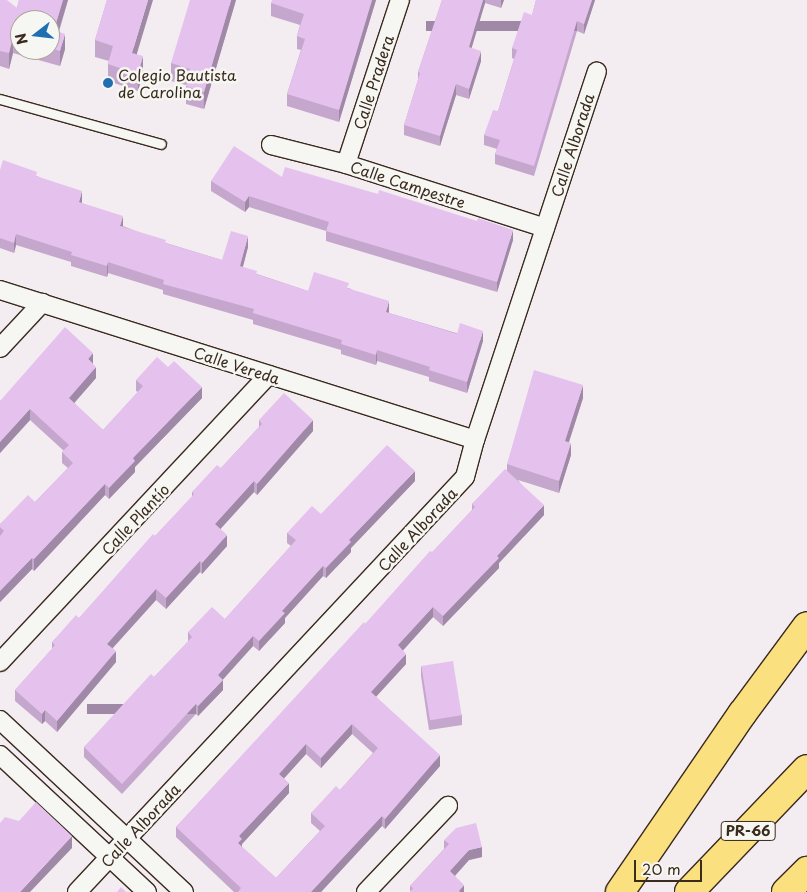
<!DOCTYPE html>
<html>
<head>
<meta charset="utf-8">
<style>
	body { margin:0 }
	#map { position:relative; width:807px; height:892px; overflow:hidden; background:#f3ecf1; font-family:"Playpen Sans",sans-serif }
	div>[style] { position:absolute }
	.roads { filter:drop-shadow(1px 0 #3b2a1e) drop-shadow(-1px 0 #3b2a1e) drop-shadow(0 1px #3b2a1e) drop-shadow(0 -1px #3b2a1e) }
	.service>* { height:9px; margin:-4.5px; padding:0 4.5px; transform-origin:4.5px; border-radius:4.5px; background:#f6f6f2 }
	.minor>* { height:18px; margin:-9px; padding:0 9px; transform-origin:9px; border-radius:9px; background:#f6f6f2 }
	.motorway>* { height:28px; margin:-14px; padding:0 14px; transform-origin:14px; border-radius:14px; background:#fbe080 }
	.wall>* { inset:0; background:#c5a7cd }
	.shaded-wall>* { inset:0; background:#a088a7; transform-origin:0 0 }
	.building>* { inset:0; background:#e5c2ee; transform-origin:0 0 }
	.dots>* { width:14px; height:14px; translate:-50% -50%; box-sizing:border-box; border:2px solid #f6f6f2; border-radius:50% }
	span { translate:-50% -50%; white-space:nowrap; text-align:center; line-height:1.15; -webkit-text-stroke:5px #f6f6f2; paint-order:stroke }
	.shield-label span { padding:1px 4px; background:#f6f6f2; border:1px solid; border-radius:4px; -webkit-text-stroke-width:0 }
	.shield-label { font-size:14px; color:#3b2a1e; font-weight:700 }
	.poi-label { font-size:15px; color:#3b2a1e }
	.left { translate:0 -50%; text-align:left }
	.street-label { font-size:15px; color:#3b2a1e }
	.north { position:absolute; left:10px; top:10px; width:50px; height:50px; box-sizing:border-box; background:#f6f6f2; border:1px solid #aba49d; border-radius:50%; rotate:254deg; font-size:14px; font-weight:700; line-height:20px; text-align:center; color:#3b2a1e }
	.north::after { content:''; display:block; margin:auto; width:18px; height:22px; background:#1f6fb2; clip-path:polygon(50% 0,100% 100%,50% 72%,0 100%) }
	.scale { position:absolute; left:634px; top:860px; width:68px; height:22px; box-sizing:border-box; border:2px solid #3b2a1e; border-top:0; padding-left:6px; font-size:15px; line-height:18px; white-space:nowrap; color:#3b2a1e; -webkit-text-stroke:4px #f6f6f2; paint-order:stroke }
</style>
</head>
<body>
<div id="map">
	<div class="roads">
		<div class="service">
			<div style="left:0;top:99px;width:167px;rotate:15.6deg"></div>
		</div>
		<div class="minor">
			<div style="left:271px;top:145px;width:77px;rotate:14.2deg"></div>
			<div style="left:346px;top:164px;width:209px;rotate:17.8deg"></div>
			<div style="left:346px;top:164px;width:173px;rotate:-71.8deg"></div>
			<div style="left:0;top:290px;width:498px;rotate:17.5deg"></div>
			<div style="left:0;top:348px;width:62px;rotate:-47deg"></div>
			<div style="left:0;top:662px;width:393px;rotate:-46.9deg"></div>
			<div style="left:0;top:720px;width:252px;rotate:43.1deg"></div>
			<div style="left:0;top:755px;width:201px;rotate:43deg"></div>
			<div style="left:77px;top:892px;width:568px;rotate:-46.93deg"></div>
			<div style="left:465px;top:477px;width:38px;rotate:-75deg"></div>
			<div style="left:475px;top:440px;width:388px;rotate:-71.7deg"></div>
			<div style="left:366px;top:892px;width:119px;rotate:-46.4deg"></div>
		</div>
		<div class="motorway">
			<div style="left:620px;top:892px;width:216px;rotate:-55.6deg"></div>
			<div style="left:742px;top:714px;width:109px;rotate:-53.5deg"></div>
			<div style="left:689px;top:892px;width:170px;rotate:-46.2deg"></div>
			<div style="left:786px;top:892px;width:30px;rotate:-45deg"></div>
		</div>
	</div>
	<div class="wall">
		<div style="clip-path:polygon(evenodd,0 0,17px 8px,19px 0,68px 0,59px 32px,65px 49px,60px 66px,13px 53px,9px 69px,0 66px,0 0,20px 20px,50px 20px,50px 50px,20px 50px,20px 20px)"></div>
		<div style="clip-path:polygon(107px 0,137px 54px,143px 73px,138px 91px,108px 81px,108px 64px,109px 61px,95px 57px,95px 40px)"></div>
		<div style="clip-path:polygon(236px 0,204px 109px,186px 104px,186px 85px,171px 81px,171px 63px)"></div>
		<div style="clip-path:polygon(376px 0,339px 122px,287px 106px,287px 94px,301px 50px,297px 49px,297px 36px,300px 25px,271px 16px,271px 3px)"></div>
		<div style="clip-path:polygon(442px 0,504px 0,501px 8px,485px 3px,471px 48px,481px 61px,469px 99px,456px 95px,440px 146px,404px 135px,404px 125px,418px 80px,418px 72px)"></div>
		<div style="clip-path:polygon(536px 0,595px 0,584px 34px,577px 31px,534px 176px,495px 164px,495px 154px,497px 149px,484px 145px,484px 135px,498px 111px,514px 59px,512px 58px,512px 48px,532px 15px)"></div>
		<div style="clip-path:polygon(0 170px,37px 176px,82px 202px,82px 203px,123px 226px,166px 243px,222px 260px,248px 247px,243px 267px,257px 274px,308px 291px,349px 288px,389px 311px,389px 313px,483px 341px,467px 393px,429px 381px,429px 377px,377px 361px,376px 365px,341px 354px,341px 350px,253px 324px,253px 320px,163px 294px,163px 290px,108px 273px,107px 277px,71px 266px,71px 262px,16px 245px,14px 253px,0 248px)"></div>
		<div style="clip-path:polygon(282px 177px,513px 240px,497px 292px,326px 241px,326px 231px,249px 207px,245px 212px,211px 191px,211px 181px)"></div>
		<div style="clip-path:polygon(93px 364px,96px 378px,74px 403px,103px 430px,138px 392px,136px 391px,136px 380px,202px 398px,135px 467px,135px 472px,109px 499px,105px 495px,34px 571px,32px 569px,0 602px,0 524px,35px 502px,68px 468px,62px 463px,62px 452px,64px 451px,30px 420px,0 453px,0 401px)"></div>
		<div style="clip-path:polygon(evenodd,583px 398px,569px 442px,571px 455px,559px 493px,518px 480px,544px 515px,499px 563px,499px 568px,443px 626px,433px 617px,403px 650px,406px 664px,376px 697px,440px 766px,385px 829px,382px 826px,321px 892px,234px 892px,176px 837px,176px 827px,472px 510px,472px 504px,507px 470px,507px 464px,583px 398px,352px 734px,373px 753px,340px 790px,311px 813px,311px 823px,320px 831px,276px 878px,242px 847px,242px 844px,289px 793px,284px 778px,306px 754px,321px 768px,352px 734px)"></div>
		<div style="clip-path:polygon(259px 420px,313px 431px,257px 495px,254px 492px,220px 529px,227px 546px,202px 574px,200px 572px,166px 609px,156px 600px,113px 648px,116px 662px,57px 732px,45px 721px,42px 724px,15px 701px,15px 690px,52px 649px,52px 642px,79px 618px,155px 536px,192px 497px,192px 492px,221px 468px,259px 427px)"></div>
		<div style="clip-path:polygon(415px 481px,351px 548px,351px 552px,326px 578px,323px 576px,285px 618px,285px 623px,259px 651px,253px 646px,223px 679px,223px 690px,198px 716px,196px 714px,122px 794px,84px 757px,84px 747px,154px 677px,188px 642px,188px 632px,225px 619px,291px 546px,287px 543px,287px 533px,321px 514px)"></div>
		<div style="clip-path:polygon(421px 666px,462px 715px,462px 725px,429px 730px,421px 676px)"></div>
		<div style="clip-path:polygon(444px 840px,482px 857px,469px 860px,455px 876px,464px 892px,410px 891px,410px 886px,444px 849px)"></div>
	</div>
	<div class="shaded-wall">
		<div style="clip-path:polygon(63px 0,68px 0,54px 46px,54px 30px)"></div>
		<div style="clip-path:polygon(148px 0,153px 0,132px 70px,132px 53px)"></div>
		<div style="clip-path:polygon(231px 0,236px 0,204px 109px,204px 92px)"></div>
		<div style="clip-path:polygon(372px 0,376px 0,339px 122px,339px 110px)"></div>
		<div style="clip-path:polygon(483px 0,485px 0,485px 3px,469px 57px,469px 47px)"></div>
		<div style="clip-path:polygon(501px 0,504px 0,501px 8px)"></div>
		<div style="clip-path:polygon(592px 0,595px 0,584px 34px,584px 24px)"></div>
		<div style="left:577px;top:21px;width:10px;height:151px;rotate:90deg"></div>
		<div style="clip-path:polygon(65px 34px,65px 49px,60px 66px,60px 51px)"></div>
		<div style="clip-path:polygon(13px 37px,13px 53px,9px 69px,9px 53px)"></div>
		<div style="clip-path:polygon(481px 51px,481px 61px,469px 99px,469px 89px)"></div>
		<div style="clip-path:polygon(143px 56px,143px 73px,138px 91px,138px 74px)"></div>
		<div style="clip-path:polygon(456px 84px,456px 95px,440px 146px,440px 136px)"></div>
		<div style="clip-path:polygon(82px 191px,82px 202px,79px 213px,79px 202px)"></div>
		<div style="clip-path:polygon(249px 196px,249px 207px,245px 212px,245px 202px)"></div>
		<div style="clip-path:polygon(123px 216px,123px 226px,120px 226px)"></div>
		<div style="clip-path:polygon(513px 230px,513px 240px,497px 292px,497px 282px)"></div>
		<div style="clip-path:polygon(16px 234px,16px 245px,14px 253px,14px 243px)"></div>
		<div style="clip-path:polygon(248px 236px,248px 247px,240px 277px,240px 266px)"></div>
		<div style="clip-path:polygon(108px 262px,108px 273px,107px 277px,107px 266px)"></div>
		<div style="clip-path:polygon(389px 301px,389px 311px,386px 322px,386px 312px)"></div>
		<div style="clip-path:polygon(483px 331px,483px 341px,467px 393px,467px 382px)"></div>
		<div style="clip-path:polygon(377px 350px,377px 361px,376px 365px,376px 355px)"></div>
		<div style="clip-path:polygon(93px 353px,93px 364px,88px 359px)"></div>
		<div style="clip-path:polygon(96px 367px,96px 378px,69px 409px,69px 398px)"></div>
		<div style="clip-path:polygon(583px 385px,583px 398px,565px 454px,565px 441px)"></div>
		<div style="clip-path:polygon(202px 387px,202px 398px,135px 467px,135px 472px,109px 499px,109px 488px,133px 458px)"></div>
		<div style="clip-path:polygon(30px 409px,30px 420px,0 453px,0 442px)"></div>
		<div style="clip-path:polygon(313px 420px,313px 431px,257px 495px,257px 484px)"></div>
		<div style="clip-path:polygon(571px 443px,571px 455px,559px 493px,559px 481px)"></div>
		<div style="clip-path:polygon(415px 471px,415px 481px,351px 548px,351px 552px,326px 578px,326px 568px,349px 540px)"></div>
		<div style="clip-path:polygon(254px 481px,254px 492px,215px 535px,215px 524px)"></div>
		<div style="clip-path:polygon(105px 484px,105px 495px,34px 571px,34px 559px)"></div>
		<div style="clip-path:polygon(544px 505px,544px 515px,499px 563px,499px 568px,443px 626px,443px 616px,497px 556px)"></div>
		<div style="clip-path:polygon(227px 535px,227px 546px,202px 574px,202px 563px)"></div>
		<div style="clip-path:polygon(32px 558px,32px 569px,0 602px,0 591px)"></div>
		<div style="clip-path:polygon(200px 561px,200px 572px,166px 609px,166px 598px)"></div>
		<div style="clip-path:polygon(323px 566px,323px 576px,285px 618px,285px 623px,259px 651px,259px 641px,282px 611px)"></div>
		<div style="clip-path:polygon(156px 589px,156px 600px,107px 654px,107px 644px)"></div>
		<div style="clip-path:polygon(433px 607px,433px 617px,398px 656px,398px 645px)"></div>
		<div style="clip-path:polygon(253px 636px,253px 646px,218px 685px,218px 675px)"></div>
		<div style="clip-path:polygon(116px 651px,116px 662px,57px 732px,57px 721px)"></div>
		<div style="clip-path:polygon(406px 654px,406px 664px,371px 702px,371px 692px)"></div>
		<div style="clip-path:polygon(223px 680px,223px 690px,198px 716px,198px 706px)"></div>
		<div style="left:196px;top:704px;width:10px;height:109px;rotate:90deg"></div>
		<div style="clip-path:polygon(45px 710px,45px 721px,42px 724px,42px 714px)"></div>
		<div style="clip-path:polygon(352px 724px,352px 734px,321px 768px,321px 758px)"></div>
		<div style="clip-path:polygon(306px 744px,306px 754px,279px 784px,279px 774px)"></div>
		<div style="clip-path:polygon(440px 755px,440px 766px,385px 829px,385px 819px)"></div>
		<div style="clip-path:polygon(289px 783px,289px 793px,242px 844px,242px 849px,238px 843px,239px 836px)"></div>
		<div style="clip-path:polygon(382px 816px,382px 826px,321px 892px,311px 892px)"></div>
		<div style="clip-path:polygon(72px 836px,72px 848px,30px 892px,20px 892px)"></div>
		<div style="clip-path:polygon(482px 847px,482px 857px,469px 860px,450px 881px,450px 871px,469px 850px)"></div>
		<div style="clip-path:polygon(464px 885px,464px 892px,459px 892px,459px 891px)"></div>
	</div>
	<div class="building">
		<div style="clip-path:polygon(0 0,7px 0,17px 8px,19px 0,63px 0,54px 30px,65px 34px,60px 51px,50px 48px,50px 20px,20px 20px,20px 39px,13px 37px,9px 53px,0 51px)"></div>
		<div style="clip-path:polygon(107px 0,148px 0,132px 53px,143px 56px,138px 74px,108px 64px,113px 46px,95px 40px)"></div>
		<div style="clip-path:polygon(190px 0,231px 0,204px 92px,186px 86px,190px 69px,171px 63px)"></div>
		<div style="clip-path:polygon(272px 0,372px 0,339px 110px,287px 94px,305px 39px,297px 36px,304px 14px,271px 3px)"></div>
		<div style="clip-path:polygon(442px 0,483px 0,469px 47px,481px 51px,469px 89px,456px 84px,440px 136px,404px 125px,420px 73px,418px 72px)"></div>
		<div style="clip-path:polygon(536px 0,592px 0,584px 24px,577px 21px,534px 166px,495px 154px,500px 140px,484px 135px,493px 110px,498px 111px,517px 50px,512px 48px,524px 12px,532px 15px)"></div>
		<div style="clip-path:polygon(234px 146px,282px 177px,285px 167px,378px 194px,379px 190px,477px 221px,478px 218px,513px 230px,497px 282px,326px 231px,329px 222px,249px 196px,245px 202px,211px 181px)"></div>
		<div style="clip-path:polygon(3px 160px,37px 172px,36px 176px,82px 191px,79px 202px,123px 216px,120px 226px,166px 240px,165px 243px,222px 260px,231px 231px,248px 236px,240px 266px,257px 271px,256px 274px,308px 291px,314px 272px,349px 283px,347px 288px,389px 301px,386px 312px,457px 334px,460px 323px,483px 331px,467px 382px,429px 370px,430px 367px,377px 350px,376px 355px,341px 344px,342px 340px,253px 313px,254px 309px,163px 284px,164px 280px,108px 262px,107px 266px,71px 255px,72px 252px,16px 234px,14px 243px,0 238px,0 170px)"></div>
		<div style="clip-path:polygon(65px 327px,93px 353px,88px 359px,96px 367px,69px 398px,103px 430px,143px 386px,136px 380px,157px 357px,168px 367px,174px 361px,202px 387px,133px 458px,135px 461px,109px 488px,105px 484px,34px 559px,32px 558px,0 591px,0 536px,4px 531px,0 527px,0 524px,28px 495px,35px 502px,73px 463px,62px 452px,69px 445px,30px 409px,0 442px,0 401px)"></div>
		<div style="clip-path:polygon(534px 370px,583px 385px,565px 441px,571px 443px,559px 481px,507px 464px)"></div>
		<div style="clip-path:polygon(284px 393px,313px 420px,257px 484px,254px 481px,215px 524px,227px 535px,202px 563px,200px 561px,166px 598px,156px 589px,107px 644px,116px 651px,57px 721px,45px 710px,42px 714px,15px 690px,55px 645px,52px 642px,76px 615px,79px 618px,153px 534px,155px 536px,194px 494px,192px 492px,217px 465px,221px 468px,262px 424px,259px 420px)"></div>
		<div style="clip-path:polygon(387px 445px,415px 471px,349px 540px,351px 542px,326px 568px,323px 566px,282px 611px,285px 613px,259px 641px,253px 636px,218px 675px,223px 680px,198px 706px,196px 704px,122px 784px,84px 747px,151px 674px,154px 677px,192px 637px,188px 632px,212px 607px,225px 619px,296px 540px,287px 533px,312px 506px,321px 514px)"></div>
		<div style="clip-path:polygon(evenodd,505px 469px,544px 505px,497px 556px,499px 558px,443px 616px,433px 607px,398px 645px,406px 654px,371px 692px,440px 755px,385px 819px,382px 816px,311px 892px,238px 892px,241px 888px,176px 827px,364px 622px,365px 624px,430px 551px,432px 552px,475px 507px,472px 504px,505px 469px,352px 724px,378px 748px,340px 790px,336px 786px,311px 813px,325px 826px,276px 878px,238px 843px,242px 839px,239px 836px,289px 783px,279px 774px,306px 744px,321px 758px,352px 724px)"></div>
		<div style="left:453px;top:661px;width:55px;height:32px;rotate:81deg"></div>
		<div style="clip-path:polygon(36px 802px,72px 836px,20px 892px,0 892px,0 823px,5px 817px,19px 821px)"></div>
		<div style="clip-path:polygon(476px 823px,482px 847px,469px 850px,450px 871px,464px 885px,459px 891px,460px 892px,410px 892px,413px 888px,410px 886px,449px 844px,444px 840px,456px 828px)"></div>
		<div style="clip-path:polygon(121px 887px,126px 892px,117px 892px)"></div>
	</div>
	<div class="dots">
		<div style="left:108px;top:83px;background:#1f6fb2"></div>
	</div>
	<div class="shield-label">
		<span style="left:748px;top:831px">PR-66</span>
	</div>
	<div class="poi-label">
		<span class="left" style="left:118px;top:83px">Colegio Bautista<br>de Carolina</span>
	</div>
	<div class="street-label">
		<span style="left:373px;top:82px;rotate:-72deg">Calle Pradera</span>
		<span style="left:572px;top:145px;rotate:-72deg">Calle Alborada</span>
		<span style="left:408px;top:184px;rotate:18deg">Calle Campestre</span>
		<span style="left:237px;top:365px;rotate:18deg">Calle Vereda</span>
		<span style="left:135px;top:519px;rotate:-47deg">Calle Plantío</span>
		<span style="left:417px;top:529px;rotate:-47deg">Calle Alborada</span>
		<span style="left:140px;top:825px;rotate:-47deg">Calle Alborada</span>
	</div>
	<div class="north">N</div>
	<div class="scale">20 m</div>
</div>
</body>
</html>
